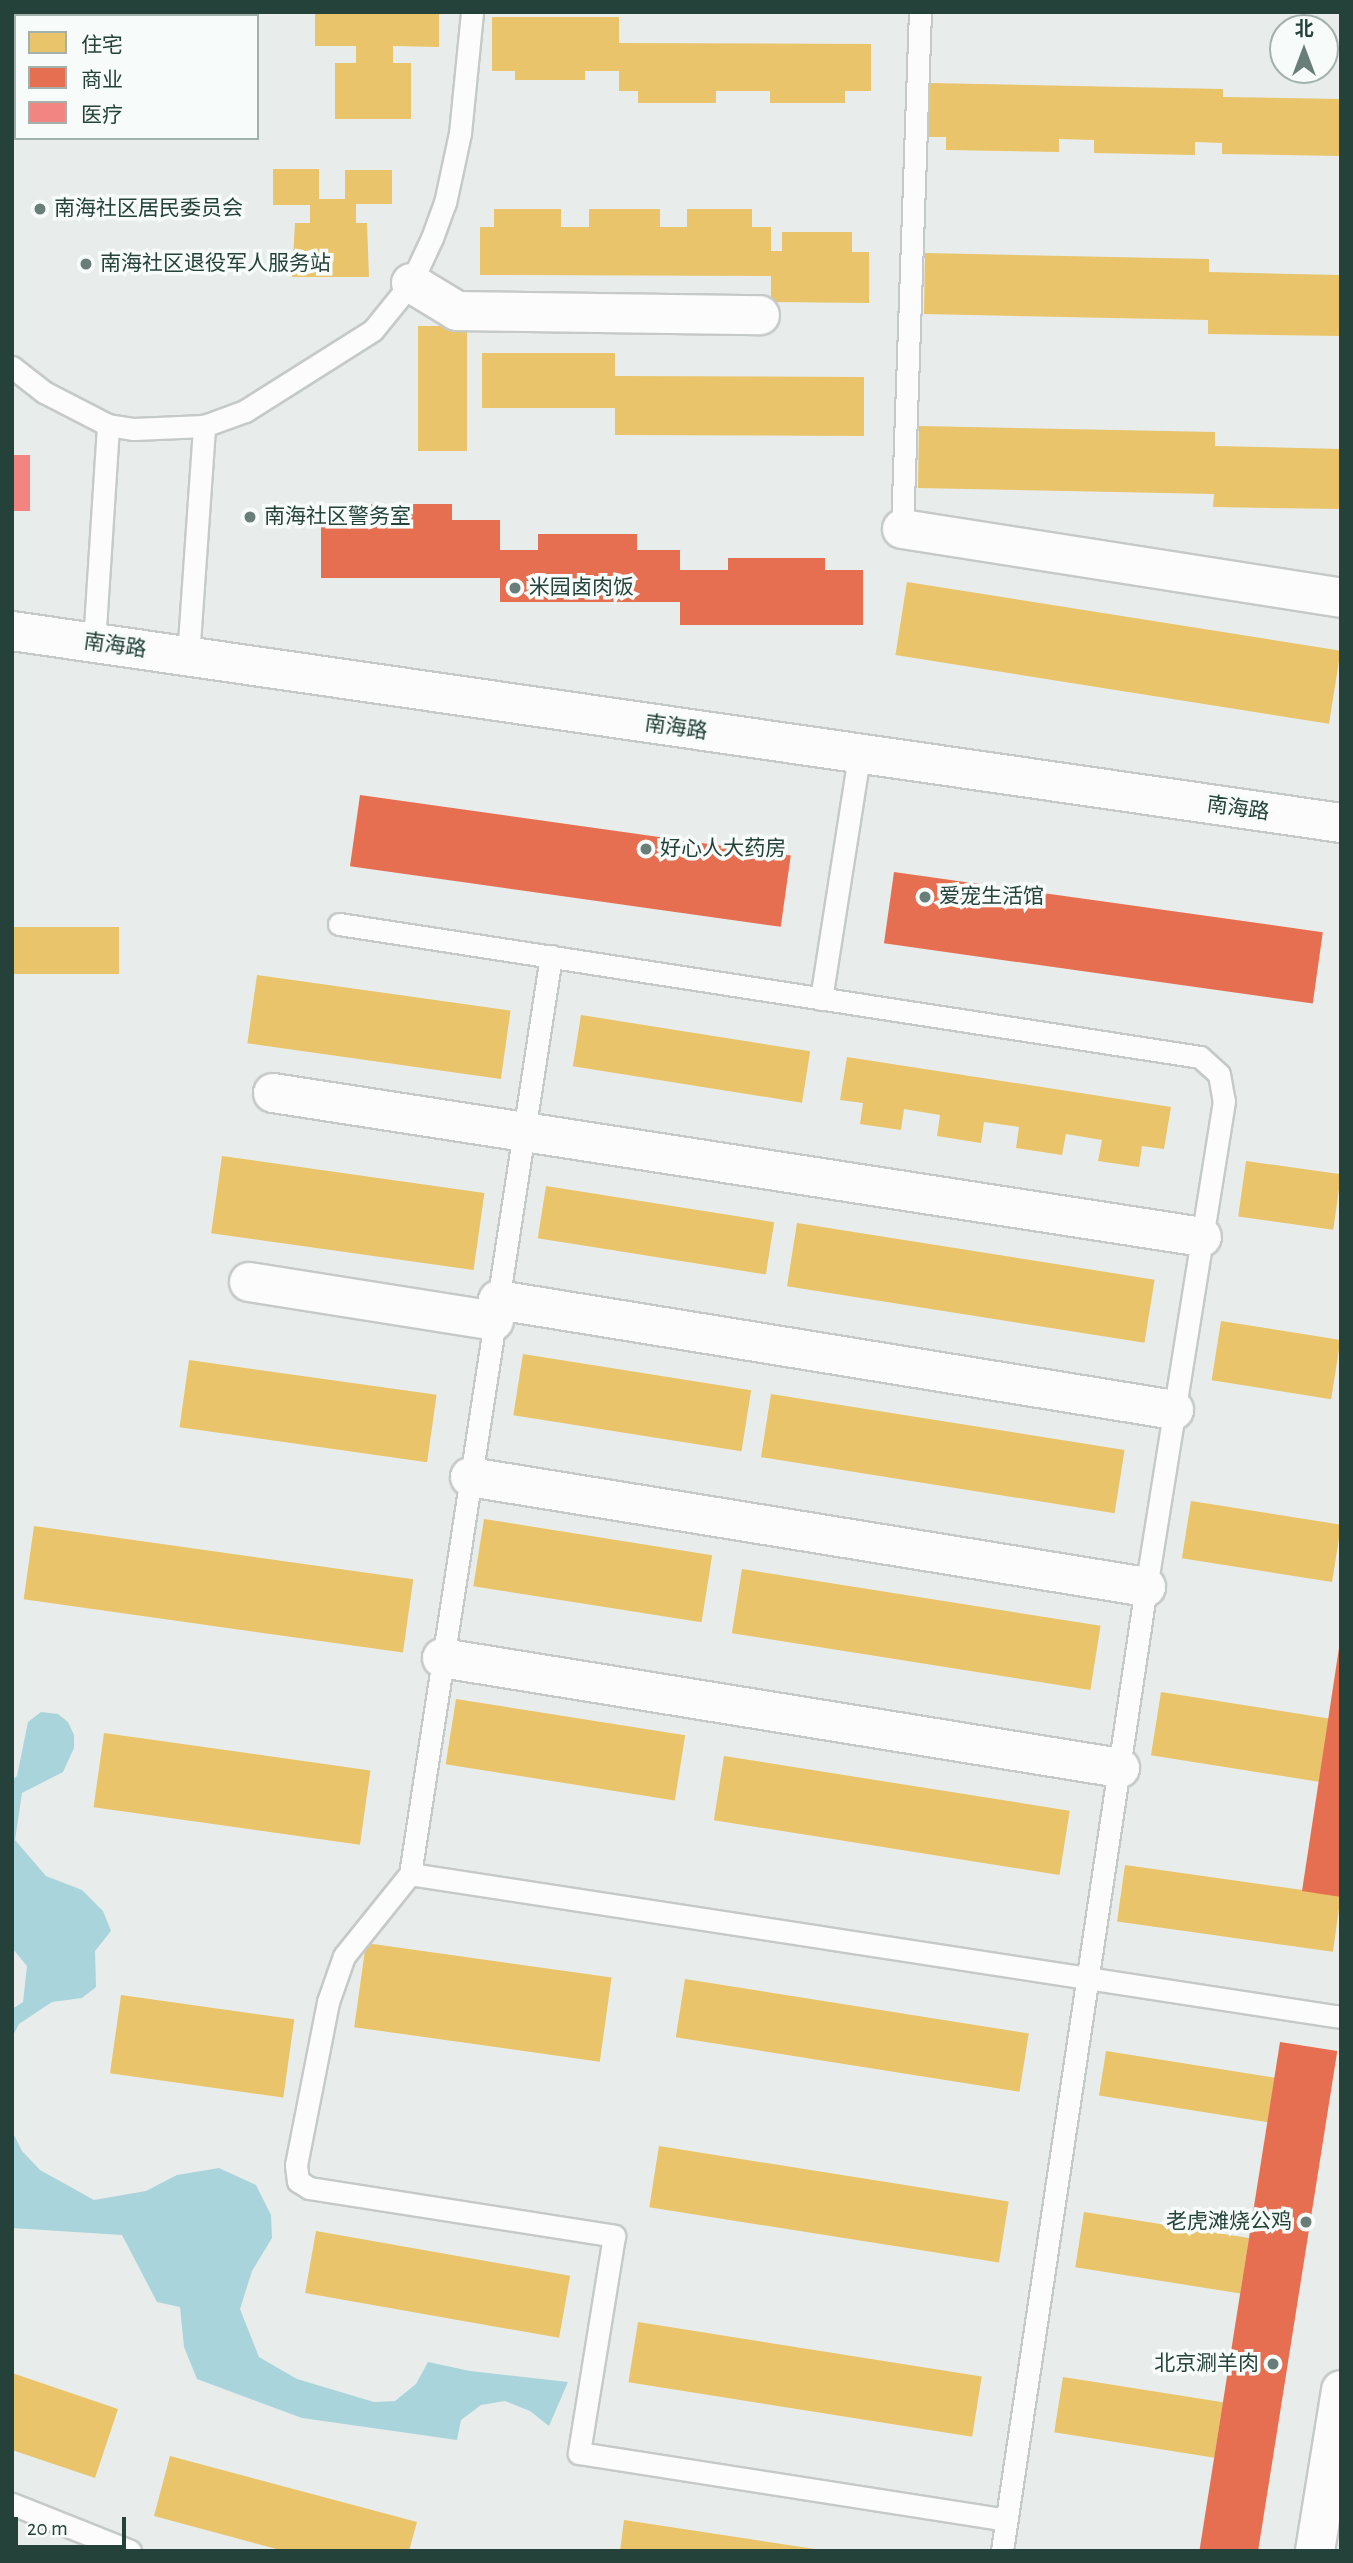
<!DOCTYPE html>
<html>
<head>
<meta charset="utf-8">
<style>
	body { margin:0 }
	#map { position:relative; width:1353px; height:2563px; overflow:hidden; background:#e8edeb; font-family:"Alegreya Sans","Noto Sans SC",sans-serif }
	div>[style] { position:absolute }
	.water>* { inset:0; background:#a9d4db }
	.homes>* { inset:0; background:#e9c46a; transform-origin:0 0 }
	.shops>* { inset:0; background:#e76f51; transform-origin:0 0 }
	.health>* { inset:0; background:#f28482; transform-origin:0 0 }
	.roads { filter:drop-shadow(2px 0 #c5cac8) drop-shadow(-2px 0 #c5cac8) drop-shadow(0 2px #c5cac8) drop-shadow(0 -2px #c5cac8) }
	.lane>* { height:21px; margin:-10.5px; padding:0 10.5px; transform-origin:10.5px; border-radius:10.5px; background:#fcfcfc }
	.street>* { height:38px; margin:-19px; padding:0 19px; transform-origin:19px; border-radius:19px; background:#fcfcfc }
	.secondary>* { height:38px; margin:-19px; padding:0 19px; transform-origin:19px; border-radius:19px; background:#fcfcfc }
	.dots>* { width:19px; height:19px; translate:-50% -50%; box-sizing:border-box; border:4px solid #f7fbf9; border-radius:50% }
	span { translate:-50% -50%; white-space:nowrap; text-align:center; line-height:1.15; -webkit-text-stroke:7px #f7fbf9; paint-order:stroke }
	.poi-label { font-size:21px; color:#24423a }
	.left { translate:0 -50%; text-align:left }
	.right { translate:-100% -50%; text-align:right }
	.street-label { font-size:21px; color:#24423a }
	.frame { position:absolute; inset:0; border:14px solid #24423a; pointer-events:none }
	.legend { position:absolute; left:14px; top:14px; width:245px; height:126px; box-sizing:border-box; background:#f7fbf9; border:2px solid #a3b1ad; margin:0; padding:9px 12px; list-style:none; font-size:21px; color:#24423a }
	.legend li { display:flex; align-items:center; gap:14px; height:35px }
	.legend b { width:35px; border:2px solid #a3b1ad }
	.north { position:absolute; left:1269px; top:14px; width:70px; height:70px; box-sizing:border-box; background:#f7fbf9; border:2px solid #a3b1ad; border-radius:50%; rotate:0deg; font-size:19px; font-weight:700; line-height:28px; text-align:center; color:#24423a }
	.north::after { content:''; display:block; margin:auto; width:24px; height:32px; background:#697e78; clip-path:polygon(50% 0,100% 100%,50% 72%,0 100%) }
	.scale { position:absolute; left:14px; top:2517px; width:112px; height:32px; box-sizing:border-box; border:4px solid #24423a; border-top:0; padding-left:9px; font-size:21px; line-height:24px; white-space:nowrap; color:#24423a; -webkit-text-stroke:5px #f7fbf9; paint-order:stroke }
</style>
</head>
<body>
<div id="map">
	<div class="water">
		<div style="clip-path:polygon(41px 1712px,58px 1714px,68px 1722px,74px 1735px,74px 1748px,63px 1772px,22px 1793px,15px 1840px,46px 1876px,82px 1890px,103px 1911px,111px 1931px,95px 1951px,96px 1987px,82px 1998px,52px 2002px,19px 2024px,12px 2037px,12px 2009px,23px 2002px,27px 1966px,12px 1948px,12px 1780px,17px 1776px,28px 1722px)"></div>
		<div style="clip-path:polygon(12px 2131px,22px 2151px,40px 2170px,94px 2200px,146px 2191px,177px 2175px,219px 2168px,256px 2185px,271px 2215px,272px 2238px,252px 2271px,240px 2309px,259px 2357px,297px 2379px,374px 2402px,395px 2401px,416px 2384px,428px 2362px,470px 2371px,568px 2382px,549px 2426px,530px 2411px,505px 2401px,481px 2405px,461px 2420px,457px 2440px,302px 2418px,197px 2379px,184px 2347px,180px 2307px,157px 2302px,122px 2235px,12px 2228px)"></div>
	</div>
	<div class="homes">
		<div style="clip-path:polygon(315px 12px,439px 12px,439px 47px,393px 46px,393px 63px,411px 63px,411px 119px,335px 119px,335px 63px,356px 63px,356px 46px,315px 46px)"></div>
		<div style="clip-path:polygon(492px 17px,619px 17px,619px 43px,871px 44px,871px 91px,845px 91px,845px 103px,770px 103px,770px 91px,716px 91px,716px 103px,638px 103px,638px 91px,619px 91px,619px 71px,585px 71px,585px 80px,515px 80px,515px 71px,492px 71px)"></div>
		<div style="clip-path:polygon(929px 83px,1223px 89px,1223px 97px,1341px 99px,1341px 156px,1222px 154px,1222px 143px,1195px 142px,1195px 155px,1094px 153px,1094px 140px,1059px 139px,1059px 152px,946px 150px,946px 137px,928px 137px)"></div>
		<div style="clip-path:polygon(273px 169px,319px 169px,319px 199px,345px 199px,345px 170px,392px 170px,392px 204px,356px 204px,356px 223px,367px 223px,369px 277px,292px 277px,295px 223px,310px 223px,310px 205px,273px 205px)"></div>
		<div style="clip-path:polygon(494px 209px,561px 209px,561px 227px,589px 227px,589px 209px,660px 209px,660px 227px,687px 227px,687px 209px,752px 209px,752px 227px,771px 227px,771px 251px,782px 251px,782px 232px,852px 232px,852px 252px,869px 252px,869px 303px,771px 302px,771px 276px,480px 275px,480px 227px,494px 227px)"></div>
		<div style="clip-path:polygon(925px 253px,1209px 259px,1209px 272px,1341px 275px,1341px 336px,1208px 334px,1208px 320px,924px 314px)"></div>
		<div style="left:418px;top:326px;width:49px;height:125px"></div>
		<div style="clip-path:polygon(482px 353px,615px 353px,615px 376px,864px 377px,864px 436px,615px 435px,615px 408px,482px 408px)"></div>
		<div style="clip-path:polygon(919px 426px,1215px 432px,1215px 446px,1341px 449px,1341px 509px,1213px 507px,1214px 494px,918px 488px)"></div>
		<div style="left:907px;top:582px;width:439px;height:74px;rotate:9deg"></div>
		<div style="left:12px;top:927px;width:107px;height:47px"></div>
		<div style="left:257px;top:975px;width:256px;height:69px;rotate:8deg"></div>
		<div style="left:581px;top:1015px;width:232px;height:52px;rotate:9deg"></div>
		<div style="clip-path:polygon(847px 1057px,1171px 1107px,1164px 1149px,1142px 1146px,1139px 1167px,1098px 1161px,1102px 1140px,1066px 1134px,1062px 1155px,1016px 1148px,1019px 1127px,984px 1122px,981px 1143px,937px 1136px,940px 1115px,904px 1109px,901px 1130px,860px 1124px,863px 1103px,840px 1100px)"></div>
		<div style="left:222px;top:1156px;width:265px;height:78px;rotate:8deg"></div>
		<div style="left:1246px;top:1161px;width:96px;height:56px;rotate:8deg"></div>
		<div style="left:546px;top:1186px;width:231px;height:53px;rotate:9deg"></div>
		<div style="left:797px;top:1223px;width:362px;height:64px;rotate:9deg"></div>
		<div style="left:1221px;top:1321px;width:121px;height:60px;rotate:9deg"></div>
		<div style="left:523px;top:1354px;width:231px;height:62px;rotate:9deg"></div>
		<div style="left:189px;top:1360px;width:250px;height:68px;rotate:8deg"></div>
		<div style="left:771px;top:1394px;width:358px;height:64px;rotate:9deg"></div>
		<div style="left:1191px;top:1501px;width:152px;height:58px;rotate:9deg"></div>
		<div style="left:484px;top:1519px;width:231px;height:68px;rotate:9deg"></div>
		<div style="left:34px;top:1526px;width:383px;height:74px;rotate:8deg"></div>
		<div style="left:742px;top:1569px;width:363px;height:65px;rotate:9deg"></div>
		<div style="left:1161px;top:1692px;width:170px;height:64px;rotate:9deg"></div>
		<div style="left:456px;top:1699px;width:232px;height:66px;rotate:9deg"></div>
		<div style="left:104px;top:1733px;width:269px;height:75px;rotate:8deg"></div>
		<div style="left:724px;top:1756px;width:350px;height:65px;rotate:9deg"></div>
		<div style="left:1125px;top:1865px;width:218px;height:57px;rotate:8deg"></div>
		<div style="left:366px;top:1943px;width:248px;height:85px;rotate:8deg"></div>
		<div style="left:685px;top:1979px;width:348px;height:59px;rotate:9deg"></div>
		<div style="left:121px;top:1995px;width:175px;height:79px;rotate:8deg"></div>
		<div style="left:1106px;top:2051px;width:171px;height:45px;rotate:9deg"></div>
		<div style="left:659px;top:2146px;width:354px;height:62px;rotate:9deg"></div>
		<div style="left:1084px;top:2212px;width:167px;height:56px;rotate:9deg"></div>
		<div style="left:316px;top:2231px;width:258px;height:63px;rotate:10deg"></div>
		<div style="left:638px;top:2322px;width:348px;height:61px;rotate:9deg"></div>
		<div style="clip-path:polygon(12px 2373px,118px 2409px,95px 2478px,12px 2450px)"></div>
		<div style="left:1063px;top:2377px;width:162px;height:56px;rotate:9deg"></div>
		<div style="clip-path:polygon(170px 2456px,417px 2522px,409px 2551px,284px 2551px,154px 2516px)"></div>
		<div style="clip-path:polygon(624px 2520px,815px 2549px,815px 2551px,620px 2551px)"></div>
	</div>
	<div class="shops">
		<div style="clip-path:polygon(356px 504px,452px 504px,452px 520px,500px 520px,500px 550px,538px 550px,538px 534px,637px 534px,637px 550px,680px 550px,680px 570px,728px 570px,728px 558px,825px 558px,825px 570px,863px 570px,863px 625px,680px 625px,680px 602px,500px 602px,500px 578px,321px 578px,321px 520px,356px 520px)"></div>
		<div style="left:360px;top:795px;width:435px;height:72px;rotate:8deg"></div>
		<div style="left:894px;top:872px;width:433px;height:72px;rotate:8deg"></div>
		<div style="clip-path:polygon(1339px 1648px,1341px 1648px,1341px 1897px,1302px 1891px)"></div>
		<div style="left:1280px;top:2042px;width:58px;height:515px;rotate:9deg"></div>
	</div>
	<div class="health">
		<div style="left:12px;top:455px;width:18px;height:56px"></div>
	</div>
	<div class="roads">
		<div class="lane">
			<div style="left:12px;top:367px;width:41px;rotate:38deg"></div>
			<div style="left:44px;top:392px;width:72px;rotate:27.3deg"></div>
			<div style="left:108px;top:425px;width:26px;rotate:9deg"></div>
			<div style="left:134px;top:429px;width:70px;rotate:-2.5deg"></div>
			<div style="left:204px;top:426px;width:44px;rotate:-20.1deg"></div>
			<div style="left:245px;top:411px;width:151px;rotate:-32.3deg"></div>
			<div style="left:373px;top:330px;width:60px;rotate:-51deg"></div>
			<div style="left:411px;top:283px;width:50px;rotate:-65deg"></div>
			<div style="left:432px;top:238px;width:37px;rotate:-70deg"></div>
			<div style="left:445px;top:203px;width:72px;rotate:-77.9deg"></div>
			<div style="left:460px;top:133px;width:122px;rotate:-84.3deg"></div>
			<div style="left:902px;top:529px;width:517px;rotate:-88.01deg"></div>
			<div style="left:94px;top:643px;width:218px;rotate:-86.3deg"></div>
			<div style="left:188px;top:657px;width:232px;rotate:-86deg"></div>
			<div style="left:339px;top:924px;width:871px;rotate:8.78deg"></div>
			<div style="left:1200px;top:1057px;width:25px;rotate:42deg"></div>
			<div style="left:1219px;top:1074px;width:27px;rotate:80deg"></div>
			<div style="left:1224px;top:1101px;width:492px;rotate:99.1deg"></div>
			<div style="left:1146px;top:1587px;width:975px;rotate:98.5deg"></div>
			<div style="left:551px;top:956px;width:929px;rotate:98.73deg"></div>
			<div style="left:410px;top:1874px;width:105px;rotate:128.8deg"></div>
			<div style="left:344px;top:1956px;width:49px;rotate:109.2deg"></div>
			<div style="left:328px;top:2002px;width:166px;rotate:101.1deg"></div>
			<div style="left:296px;top:2165px;width:16px;rotate:83deg"></div>
			<div style="left:298px;top:2181px;width:13px;rotate:32deg"></div>
			<div style="left:309px;top:2188px;width:309px;rotate:8.9deg"></div>
			<div style="left:614px;top:2236px;width:220px;rotate:99.2deg"></div>
			<div style="left:579px;top:2453px;width:432px;rotate:8.9deg"></div>
			<div style="left:821px;top:999px;width:247px;rotate:-81.1deg"></div>
			<div style="left:410px;top:1874px;width:942px;rotate:8.73deg"></div>
			<div style="left:12px;top:2504px;width:127px;rotate:21.7deg"></div>
		</div>
		<div class="street">
			<div style="left:411px;top:283px;width:54px;rotate:31.3deg"></div>
			<div style="left:457px;top:311px;width:303px;rotate:0.8deg"></div>
			<div style="left:902px;top:529px;width:444px;rotate:8.9deg"></div>
			<div style="left:273px;top:1093px;width:940px;rotate:8.81deg"></div>
			<div style="left:249px;top:1282px;width:248px;rotate:9deg"></div>
			<div style="left:498px;top:1300px;width:685px;rotate:9.24deg"></div>
			<div style="left:470px;top:1477px;width:685px;rotate:9.24deg"></div>
			<div style="left:442px;top:1658px;width:687px;rotate:9.22deg"></div>
		</div>
		<div class="secondary">
			<div style="left:12px;top:631px;width:1343px;rotate:8.22deg"></div>
			<div style="left:1315px;top:2551px;width:163px;rotate:-80.8deg"></div>
		</div>
	</div>
	<div class="dots">
		<div style="left:40px;top:209px;background:#697e78"></div>
		<div style="left:86px;top:264px;background:#697e78"></div>
		<div style="left:250px;top:517px;background:#697e78"></div>
		<div style="left:515px;top:588px;background:#697e78"></div>
		<div style="left:646px;top:849px;background:#697e78"></div>
		<div style="left:925px;top:897px;background:#697e78"></div>
		<div style="left:1306px;top:2222px;background:#697e78"></div>
		<div style="left:1273px;top:2364px;background:#697e78"></div>
	</div>
	<div class="poi-label">
		<span class="left" style="left:54px;top:209px">南海社区居民委员会</span>
		<span class="left" style="left:100px;top:264px">南海社区退役军人服务站</span>
		<span class="left" style="left:264px;top:517px">南海社区警务室</span>
		<span class="left" style="left:529px;top:588px">米园卤肉饭</span>
		<span class="left" style="left:660px;top:849px">好心人大药房</span>
		<span class="left" style="left:939px;top:897px">爱宠生活馆</span>
		<span class="right" style="left:1292px;top:2222px">老虎滩烧公鸡</span>
		<span class="right" style="left:1259px;top:2364px">北京涮羊肉</span>
	</div>
	<div class="street-label">
		<span style="left:115px;top:646px;rotate:8deg">南海路</span>
		<span style="left:676px;top:728px;rotate:8deg">南海路</span>
		<span style="left:1238px;top:809px;rotate:8deg">南海路</span>
	</div>
	<div class="frame"></div>
	<ul class="legend">
	<li><b style="height:19px;background:#e9c46a"></b>住宅</li>
	<li><b style="height:19px;background:#e76f51"></b>商业</li>
	<li><b style="height:19px;background:#f28482"></b>医疗</li>
	</ul>
	<div class="north">北</div>
	<div class="scale">20 m</div>
</div>
</body>
</html>
